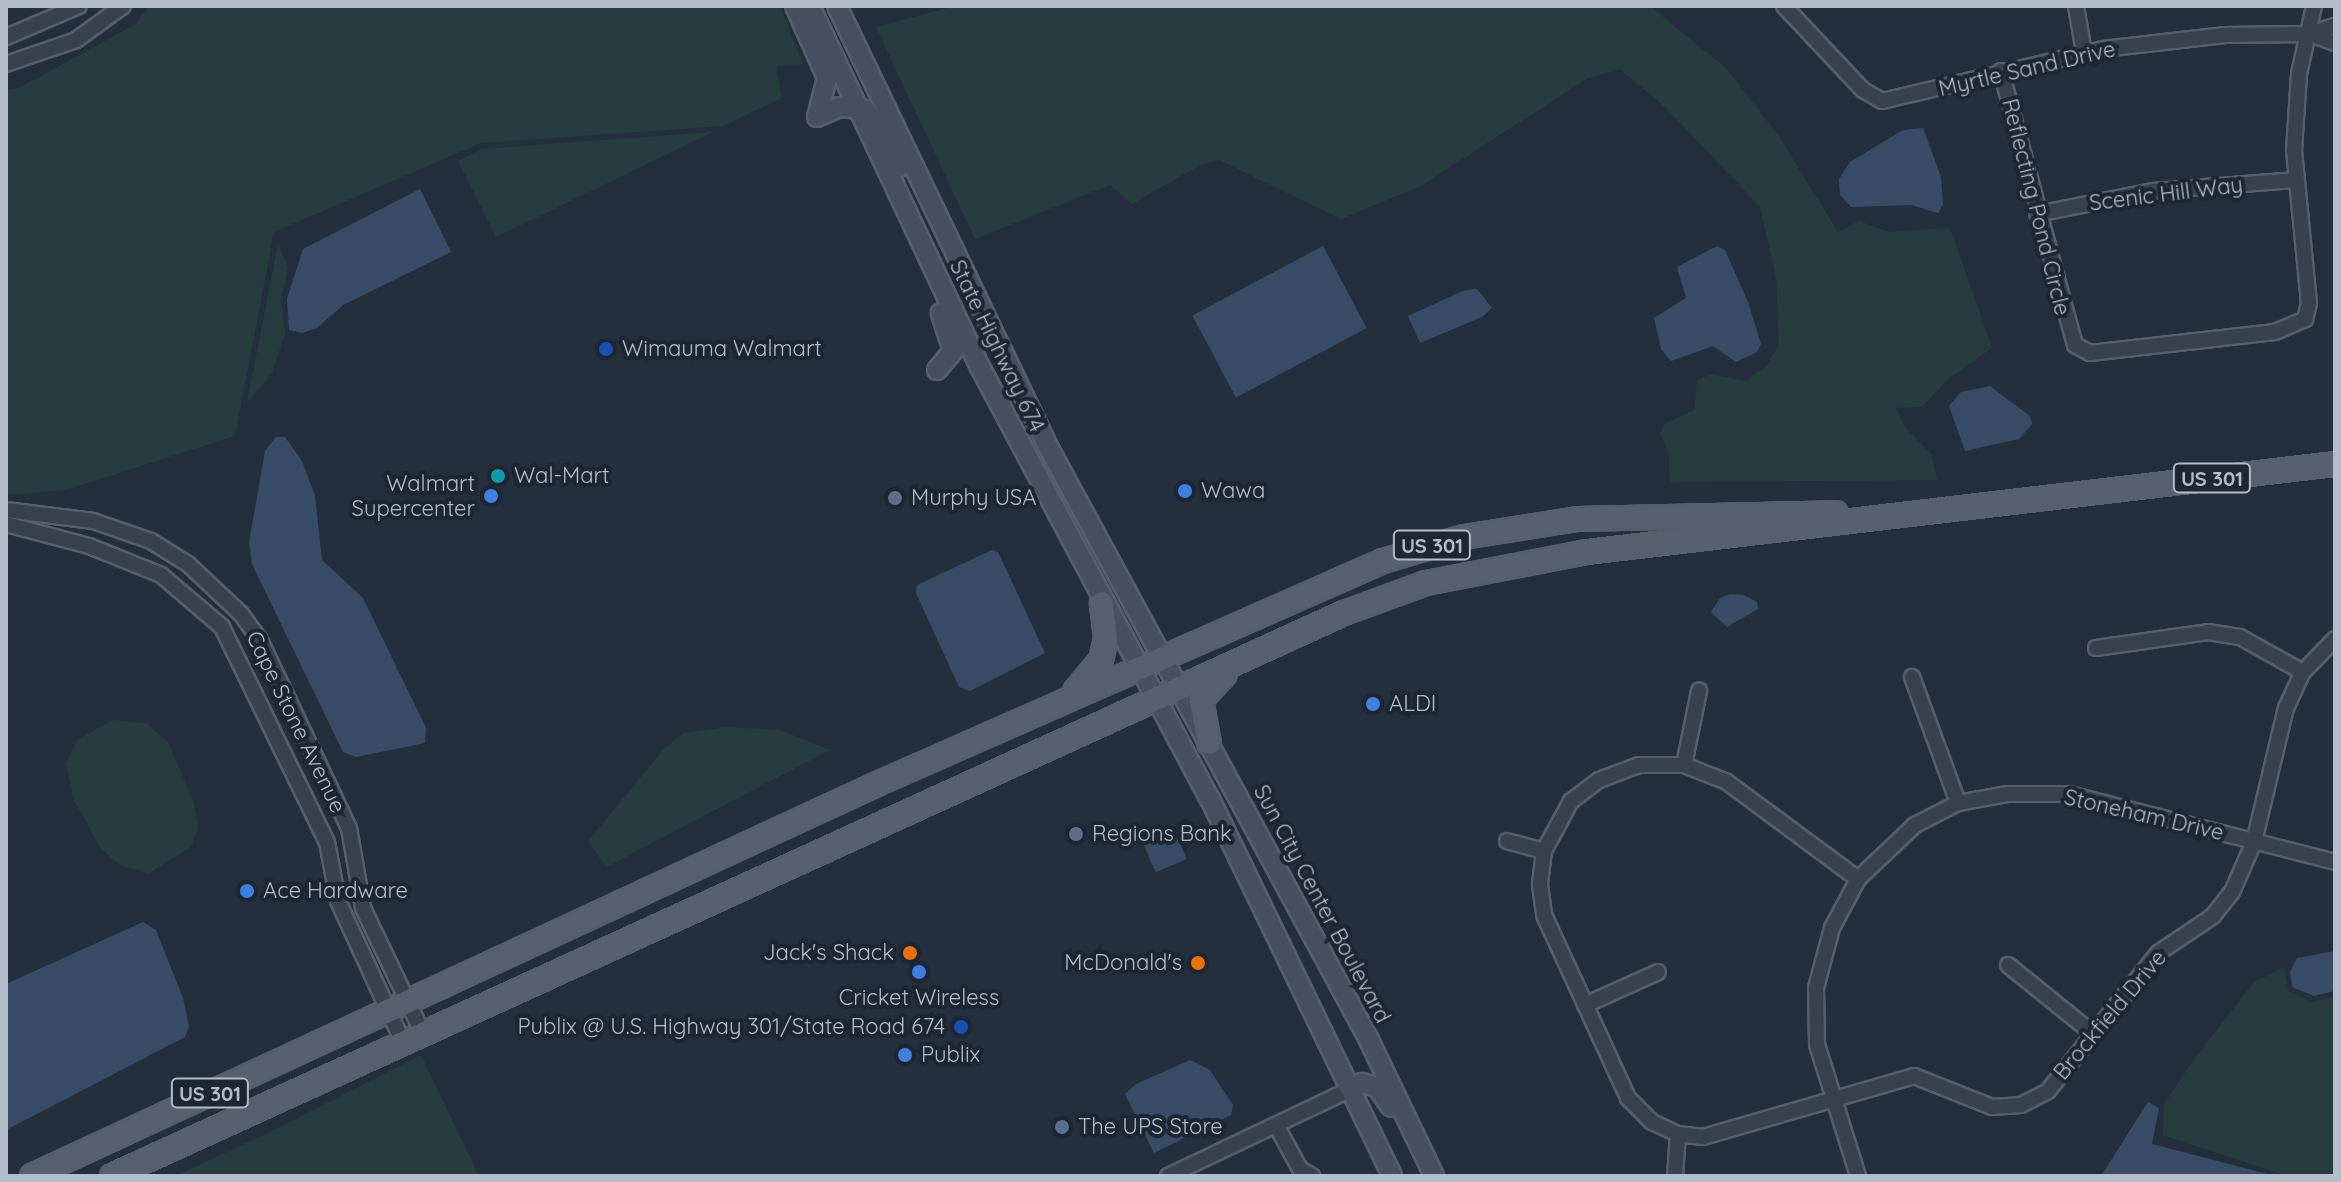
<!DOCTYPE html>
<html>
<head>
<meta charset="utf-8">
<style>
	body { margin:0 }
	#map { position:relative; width:2341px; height:1182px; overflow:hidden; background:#242f3e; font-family:Quicksand,sans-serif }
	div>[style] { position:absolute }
	.green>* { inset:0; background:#263c3f }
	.water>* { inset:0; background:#394c67; transform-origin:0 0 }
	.roads { filter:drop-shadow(2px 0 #565f6c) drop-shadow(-2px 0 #565f6c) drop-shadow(0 2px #565f6c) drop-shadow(0 -2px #565f6c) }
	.minor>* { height:14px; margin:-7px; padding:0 7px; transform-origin:7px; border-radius:7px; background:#38414e }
	.secondary>* { height:18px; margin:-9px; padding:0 9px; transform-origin:9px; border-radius:9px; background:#465061 }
	.primary>* { height:22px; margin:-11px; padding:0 11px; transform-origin:11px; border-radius:11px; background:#56606e }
	.dots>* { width:22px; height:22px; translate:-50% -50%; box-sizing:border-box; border:4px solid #1d2633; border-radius:50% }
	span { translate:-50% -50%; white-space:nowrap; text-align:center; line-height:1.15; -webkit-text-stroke:8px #1d2633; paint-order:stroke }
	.shield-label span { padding:2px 6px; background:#1d2633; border:2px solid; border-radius:6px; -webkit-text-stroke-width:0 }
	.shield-label { font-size:20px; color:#b4bcc9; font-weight:700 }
	.street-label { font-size:22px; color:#b4bcc9 }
	.poi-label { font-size:22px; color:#b4bcc9 }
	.left { translate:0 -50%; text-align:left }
	.right { translate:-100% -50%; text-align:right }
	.frame { position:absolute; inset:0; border:8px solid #b4bcc9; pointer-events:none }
</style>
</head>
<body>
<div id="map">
	<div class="green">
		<div style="clip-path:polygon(149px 6px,780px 6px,803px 64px,776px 66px,782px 98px,723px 126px,481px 143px,274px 232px,235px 436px,66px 490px,6px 495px,6px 90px,19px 88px,136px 24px)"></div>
		<div style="clip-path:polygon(955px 6px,1650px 6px,1727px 69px,1778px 135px,1838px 232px,1859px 221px,1889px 232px,1950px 228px,1992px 348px,1948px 379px,1922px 407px,1896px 408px,1904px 426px,1932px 455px,1937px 480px,1670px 482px,1668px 451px,1660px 434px,1664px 424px,1694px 410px,1697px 380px,1712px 374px,1746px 381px,1766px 366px,1779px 345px,1776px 277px,1760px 207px,1665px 107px,1620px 69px,1588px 78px,1421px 186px,1341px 219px,1219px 160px,1202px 164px,1132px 204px,1110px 185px,975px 239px,876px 27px)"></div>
		<div style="clip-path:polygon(713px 132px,496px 237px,458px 161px,482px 149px)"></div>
		<div style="clip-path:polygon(278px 244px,288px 267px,281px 300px,285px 334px,272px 373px,247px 403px)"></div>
		<div style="clip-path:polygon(112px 720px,147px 723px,169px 744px,194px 803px,198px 828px,191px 847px,149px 873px,122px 866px,102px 850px,74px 801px,66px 764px,77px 740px)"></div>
		<div style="clip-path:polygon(726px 727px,780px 730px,830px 750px,606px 867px,588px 841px,663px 750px,683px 733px)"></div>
		<div style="clip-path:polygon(2284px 967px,2288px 991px,2313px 1002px,2335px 996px,2335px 1176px,2287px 1176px,2163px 1135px,2164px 1104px,2192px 1062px,2253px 983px)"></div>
		<div style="clip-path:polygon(421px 1055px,479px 1176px,175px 1176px,270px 1132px)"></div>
	</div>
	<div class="water">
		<div style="clip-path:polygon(1923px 128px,1941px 177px,1943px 205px,1938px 213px,1911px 205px,1851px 207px,1840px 195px,1839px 179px,1850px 162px,1903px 130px)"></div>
		<div style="clip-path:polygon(420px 189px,451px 252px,343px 305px,317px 328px,302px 333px,289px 330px,287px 299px,303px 249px)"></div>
		<div style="left:1323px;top:246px;width:93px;height:148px;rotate:62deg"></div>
		<div style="clip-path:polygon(1717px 246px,1725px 250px,1748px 302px,1761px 344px,1757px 352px,1736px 362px,1713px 346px,1671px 361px,1661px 349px,1654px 318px,1686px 298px,1677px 267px)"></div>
		<div style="clip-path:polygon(1477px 289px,1492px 308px,1482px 317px,1420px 343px,1408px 316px,1465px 290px)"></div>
		<div style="clip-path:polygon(1990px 386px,2030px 416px,2032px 424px,2019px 439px,1965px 451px,1949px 406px,1961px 392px)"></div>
		<div style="clip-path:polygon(276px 437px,285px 437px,302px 461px,315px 496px,322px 560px,363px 598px,426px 728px,425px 743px,356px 757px,343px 752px,252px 564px,249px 542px,265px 451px)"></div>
		<div style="clip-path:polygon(992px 550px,998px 552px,1045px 653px,970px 691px,959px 687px,916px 593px,917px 585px)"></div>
		<div style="clip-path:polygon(1730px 594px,1744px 595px,1757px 602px,1758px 609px,1727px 627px,1711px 612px,1720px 598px)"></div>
		<div style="left:1172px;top:824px;width:38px;height:34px;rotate:67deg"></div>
		<div style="clip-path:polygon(143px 922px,156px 930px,183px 998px,189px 1026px,185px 1037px,6px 1130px,6px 984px)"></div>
		<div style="clip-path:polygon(2335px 951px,2335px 991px,2314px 996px,2292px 987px,2290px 972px,2297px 958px)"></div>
		<div style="clip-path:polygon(1190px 1060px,1210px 1070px,1233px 1105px,1231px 1115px,1154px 1153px,1125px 1094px,1136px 1084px)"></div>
		<div style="clip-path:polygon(2148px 1102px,2159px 1108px,2152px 1144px,2275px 1176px,2101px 1176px)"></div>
	</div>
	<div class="roads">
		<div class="minor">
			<div style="left:1784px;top:6px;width:115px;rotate:46.8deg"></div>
			<div style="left:1863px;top:90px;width:22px;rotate:30deg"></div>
			<div style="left:1882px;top:101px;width:227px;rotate:-13.2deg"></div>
			<div style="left:2103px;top:49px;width:123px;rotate:-6.5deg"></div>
			<div style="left:2225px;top:35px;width:85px;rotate:-0.7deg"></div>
			<div style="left:2310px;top:34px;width:26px;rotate:-18deg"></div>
			<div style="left:2076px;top:6px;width:48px;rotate:80.3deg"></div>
			<div style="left:2310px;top:34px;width:27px;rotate:20deg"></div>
			<div style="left:6px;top:37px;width:79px;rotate:-23deg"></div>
			<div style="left:6px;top:64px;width:74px;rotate:-18.9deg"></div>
			<div style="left:76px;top:40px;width:58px;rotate:-35.9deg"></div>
			<div style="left:2001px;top:71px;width:284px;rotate:74.9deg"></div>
			<div style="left:2075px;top:345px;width:17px;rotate:28deg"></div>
			<div style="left:2090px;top:353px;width:186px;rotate:-6.5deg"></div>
			<div style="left:2275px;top:332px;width:33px;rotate:-23deg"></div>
			<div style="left:2305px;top:319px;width:16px;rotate:-76deg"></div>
			<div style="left:2309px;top:303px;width:154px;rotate:-95.6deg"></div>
			<div style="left:2294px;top:150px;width:76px;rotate:-86.2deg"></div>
			<div style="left:2299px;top:74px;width:70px;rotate:-77.6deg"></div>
			<div style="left:2037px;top:214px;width:118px;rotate:-11.2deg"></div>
			<div style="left:2153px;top:191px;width:142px;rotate:-4.4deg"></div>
			<div style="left:6px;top:510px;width:88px;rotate:7.2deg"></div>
			<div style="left:93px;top:521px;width:61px;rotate:19deg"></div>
			<div style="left:151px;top:541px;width:44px;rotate:31.9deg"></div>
			<div style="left:188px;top:564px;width:73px;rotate:43.3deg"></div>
			<div style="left:241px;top:614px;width:32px;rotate:54deg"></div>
			<div style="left:260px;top:640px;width:208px;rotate:64.7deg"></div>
			<div style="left:349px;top:828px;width:81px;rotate:80.1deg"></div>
			<div style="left:363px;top:908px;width:140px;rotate:64.5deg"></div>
			<div style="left:6px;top:524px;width:86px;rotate:14.8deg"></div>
			<div style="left:89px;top:546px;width:78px;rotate:21.9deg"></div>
			<div style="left:161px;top:575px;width:80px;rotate:40.4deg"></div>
			<div style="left:222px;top:627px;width:239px;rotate:64deg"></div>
			<div style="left:327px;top:842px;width:60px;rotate:79.4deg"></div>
			<div style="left:338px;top:901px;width:155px;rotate:65.3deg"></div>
			<div style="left:2096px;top:648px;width:113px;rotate:-8.1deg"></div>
			<div style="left:2208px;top:632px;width:32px;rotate:9deg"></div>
			<div style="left:2240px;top:637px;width:72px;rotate:29.1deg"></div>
			<div style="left:1912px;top:677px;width:134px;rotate:69.9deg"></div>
			<div style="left:1684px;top:765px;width:76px;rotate:-78.5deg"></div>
			<div style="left:1507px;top:841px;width:38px;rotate:15deg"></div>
			<div style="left:1858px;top:879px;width:163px;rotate:-143.5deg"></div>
			<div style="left:1727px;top:782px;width:46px;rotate:-158.4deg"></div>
			<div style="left:1684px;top:765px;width:45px;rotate:180deg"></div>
			<div style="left:1639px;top:765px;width:43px;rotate:159.4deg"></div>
			<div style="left:1599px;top:780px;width:35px;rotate:143deg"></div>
			<div style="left:1571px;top:801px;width:57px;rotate:118.4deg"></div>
			<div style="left:1544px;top:851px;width:34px;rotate:97deg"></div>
			<div style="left:1540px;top:885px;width:30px;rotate:82deg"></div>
			<div style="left:1544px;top:915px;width:201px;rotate:65.3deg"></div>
			<div style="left:1628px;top:1098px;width:34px;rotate:45deg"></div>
			<div style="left:1652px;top:1122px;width:29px;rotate:25deg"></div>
			<div style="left:1678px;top:1134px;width:25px;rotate:7deg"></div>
			<div style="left:1703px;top:1137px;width:220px;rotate:-16.1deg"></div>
			<div style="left:1914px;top:1076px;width:84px;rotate:21.7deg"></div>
			<div style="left:1992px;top:1107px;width:29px;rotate:-4deg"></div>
			<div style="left:2021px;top:1105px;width:30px;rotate:-27deg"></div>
			<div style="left:2048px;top:1091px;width:176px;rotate:-51.4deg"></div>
			<div style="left:2158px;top:953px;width:66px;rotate:-33.9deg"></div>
			<div style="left:2213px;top:916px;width:31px;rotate:-52deg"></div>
			<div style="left:2232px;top:892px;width:55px;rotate:-66.3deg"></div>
			<div style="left:2254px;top:842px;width:138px;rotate:-76.6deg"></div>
			<div style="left:2286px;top:708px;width:40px;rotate:-65deg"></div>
			<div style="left:2303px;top:672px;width:46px;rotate:-45.9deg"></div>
			<div style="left:2008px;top:965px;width:107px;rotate:38.9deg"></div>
			<div style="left:1585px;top:1005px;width:80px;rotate:-24.3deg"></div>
			<div style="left:1276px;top:1125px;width:50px;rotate:61.4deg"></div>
			<div style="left:1300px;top:1169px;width:14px;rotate:30deg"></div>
			<div style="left:1168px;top:1176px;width:203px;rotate:-25.4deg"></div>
			<div style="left:1675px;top:1176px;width:42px;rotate:-85.9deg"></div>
			<div style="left:1858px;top:1176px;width:138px;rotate:-107.3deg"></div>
			<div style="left:1817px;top:1044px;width:56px;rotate:-91deg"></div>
			<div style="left:1816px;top:988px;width:62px;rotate:-75.1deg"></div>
			<div style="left:1832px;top:928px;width:55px;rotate:-62deg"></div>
			<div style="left:1858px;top:879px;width:79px;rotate:-43.5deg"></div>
			<div style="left:1915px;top:825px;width:48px;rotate:-27.1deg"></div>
			<div style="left:1958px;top:803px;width:51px;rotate:-10.2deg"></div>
			<div style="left:2008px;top:794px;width:61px"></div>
			<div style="left:2069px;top:794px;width:275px;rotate:14.3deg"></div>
		</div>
		<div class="secondary">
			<div style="left:795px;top:6px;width:79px;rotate:66deg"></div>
			<div style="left:827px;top:78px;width:40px;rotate:104.4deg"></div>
			<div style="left:810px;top:6px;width:401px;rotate:64.8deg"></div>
			<div style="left:981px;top:369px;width:487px;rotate:62deg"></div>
			<div style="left:1210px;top:799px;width:419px;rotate:64.2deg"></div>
			<div style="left:837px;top:6px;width:482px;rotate:64.4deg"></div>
			<div style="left:1045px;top:441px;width:679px;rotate:61.58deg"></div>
			<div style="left:1368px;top:1038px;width:153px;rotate:64.4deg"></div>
			<div style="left:817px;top:117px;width:24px;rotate:-24deg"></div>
			<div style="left:839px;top:107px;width:27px;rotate:6deg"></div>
			<div style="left:866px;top:110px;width:66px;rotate:59.2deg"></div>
			<div style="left:937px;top:370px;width:25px;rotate:-50deg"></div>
			<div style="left:953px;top:351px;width:40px;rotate:-108deg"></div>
			<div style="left:1351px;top:1089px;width:13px;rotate:-29deg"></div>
			<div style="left:1362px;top:1083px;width:16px;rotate:15deg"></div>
			<div style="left:1377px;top:1087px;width:24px;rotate:55deg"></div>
		</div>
		<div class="primary">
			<div style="left:1075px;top:691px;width:40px;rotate:-50deg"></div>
			<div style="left:1101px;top:660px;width:23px;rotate:-77deg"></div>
			<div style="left:1106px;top:638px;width:35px;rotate:-97deg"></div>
			<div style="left:1209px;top:743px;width:44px;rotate:-100.5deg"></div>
			<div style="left:1201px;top:700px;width:35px;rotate:-47deg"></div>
			<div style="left:32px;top:1176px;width:931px;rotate:-24.89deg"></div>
			<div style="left:877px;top:784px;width:553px;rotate:-23.78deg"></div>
			<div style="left:1383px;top:561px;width:84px;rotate:-16.5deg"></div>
			<div style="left:1464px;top:537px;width:115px;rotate:-9deg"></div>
			<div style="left:1578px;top:519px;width:258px;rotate:-1.3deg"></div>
			<div style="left:112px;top:1176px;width:1355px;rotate:-24.56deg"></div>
			<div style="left:1344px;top:613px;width:87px;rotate:-20.1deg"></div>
			<div style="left:1426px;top:583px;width:164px;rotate:-10.9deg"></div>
			<div style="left:1587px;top:552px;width:753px;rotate:-6.71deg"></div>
		</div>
	</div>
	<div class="dots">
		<div style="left:606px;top:349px;background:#1a4fb4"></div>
		<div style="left:498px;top:476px;background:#0f9aa8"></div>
		<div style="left:1185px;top:491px;background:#3f7fe0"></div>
		<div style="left:491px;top:496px;background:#3f7fe0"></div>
		<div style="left:895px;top:498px;background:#5c6f8a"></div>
		<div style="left:1373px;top:704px;background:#3f7fe0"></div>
		<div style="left:1076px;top:834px;background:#5c6f8a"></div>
		<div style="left:247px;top:891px;background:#3f7fe0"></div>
		<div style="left:910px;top:953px;background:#e8710a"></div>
		<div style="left:1198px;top:963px;background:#e8710a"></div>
		<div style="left:919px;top:972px;background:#3f7fe0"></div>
		<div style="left:961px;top:1027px;background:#1a4fb4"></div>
		<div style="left:905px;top:1055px;background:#3f7fe0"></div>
		<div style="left:1062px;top:1127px;background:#5c6f8a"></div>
	</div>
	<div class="shield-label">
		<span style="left:2212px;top:478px">US 301</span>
		<span style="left:1432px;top:545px">US 301</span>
		<span style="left:210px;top:1093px">US 301</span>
	</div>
	<div class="street-label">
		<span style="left:2027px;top:69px;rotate:-13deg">Myrtle Sand Drive</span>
		<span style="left:2166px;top:194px;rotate:-7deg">Scenic Hill Way</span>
		<span style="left:2036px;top:207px;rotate:76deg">Reflecting Pond Circle</span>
		<span style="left:997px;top:346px;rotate:64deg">State Highway 674</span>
		<span style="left:296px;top:722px;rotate:64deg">Cape Stone Avenue</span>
		<span style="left:2144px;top:815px;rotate:13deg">Stoneham Drive</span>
		<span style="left:1322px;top:904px;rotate:62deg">Sun City Center Boulevard</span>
		<span style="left:2110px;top:1015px;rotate:-50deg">Brockfield Drive</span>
	</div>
	<div class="poi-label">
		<span class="left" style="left:622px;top:349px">Wimauma Walmart</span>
		<span class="left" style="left:514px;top:476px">Wal-Mart</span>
		<span class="right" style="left:475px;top:496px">Walmart<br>Supercenter</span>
		<span class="left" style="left:1201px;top:491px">Wawa</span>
		<span class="left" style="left:911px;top:498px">Murphy USA</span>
		<span class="left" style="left:1389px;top:704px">ALDI</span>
		<span class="left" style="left:1092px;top:834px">Regions Bank</span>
		<span class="left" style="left:263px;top:891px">Ace Hardware</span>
		<span class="right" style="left:894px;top:953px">Jack's Shack</span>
		<span class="right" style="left:1182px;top:963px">McDonald's</span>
		<span style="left:919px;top:998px">Cricket Wireless</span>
		<span class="right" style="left:945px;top:1027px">Publix @ U.S. Highway 301/State Road 674</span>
		<span class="left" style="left:921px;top:1055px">Publix</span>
		<span class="left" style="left:1078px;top:1127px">The UPS Store</span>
	</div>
	<div class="frame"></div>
</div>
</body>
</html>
